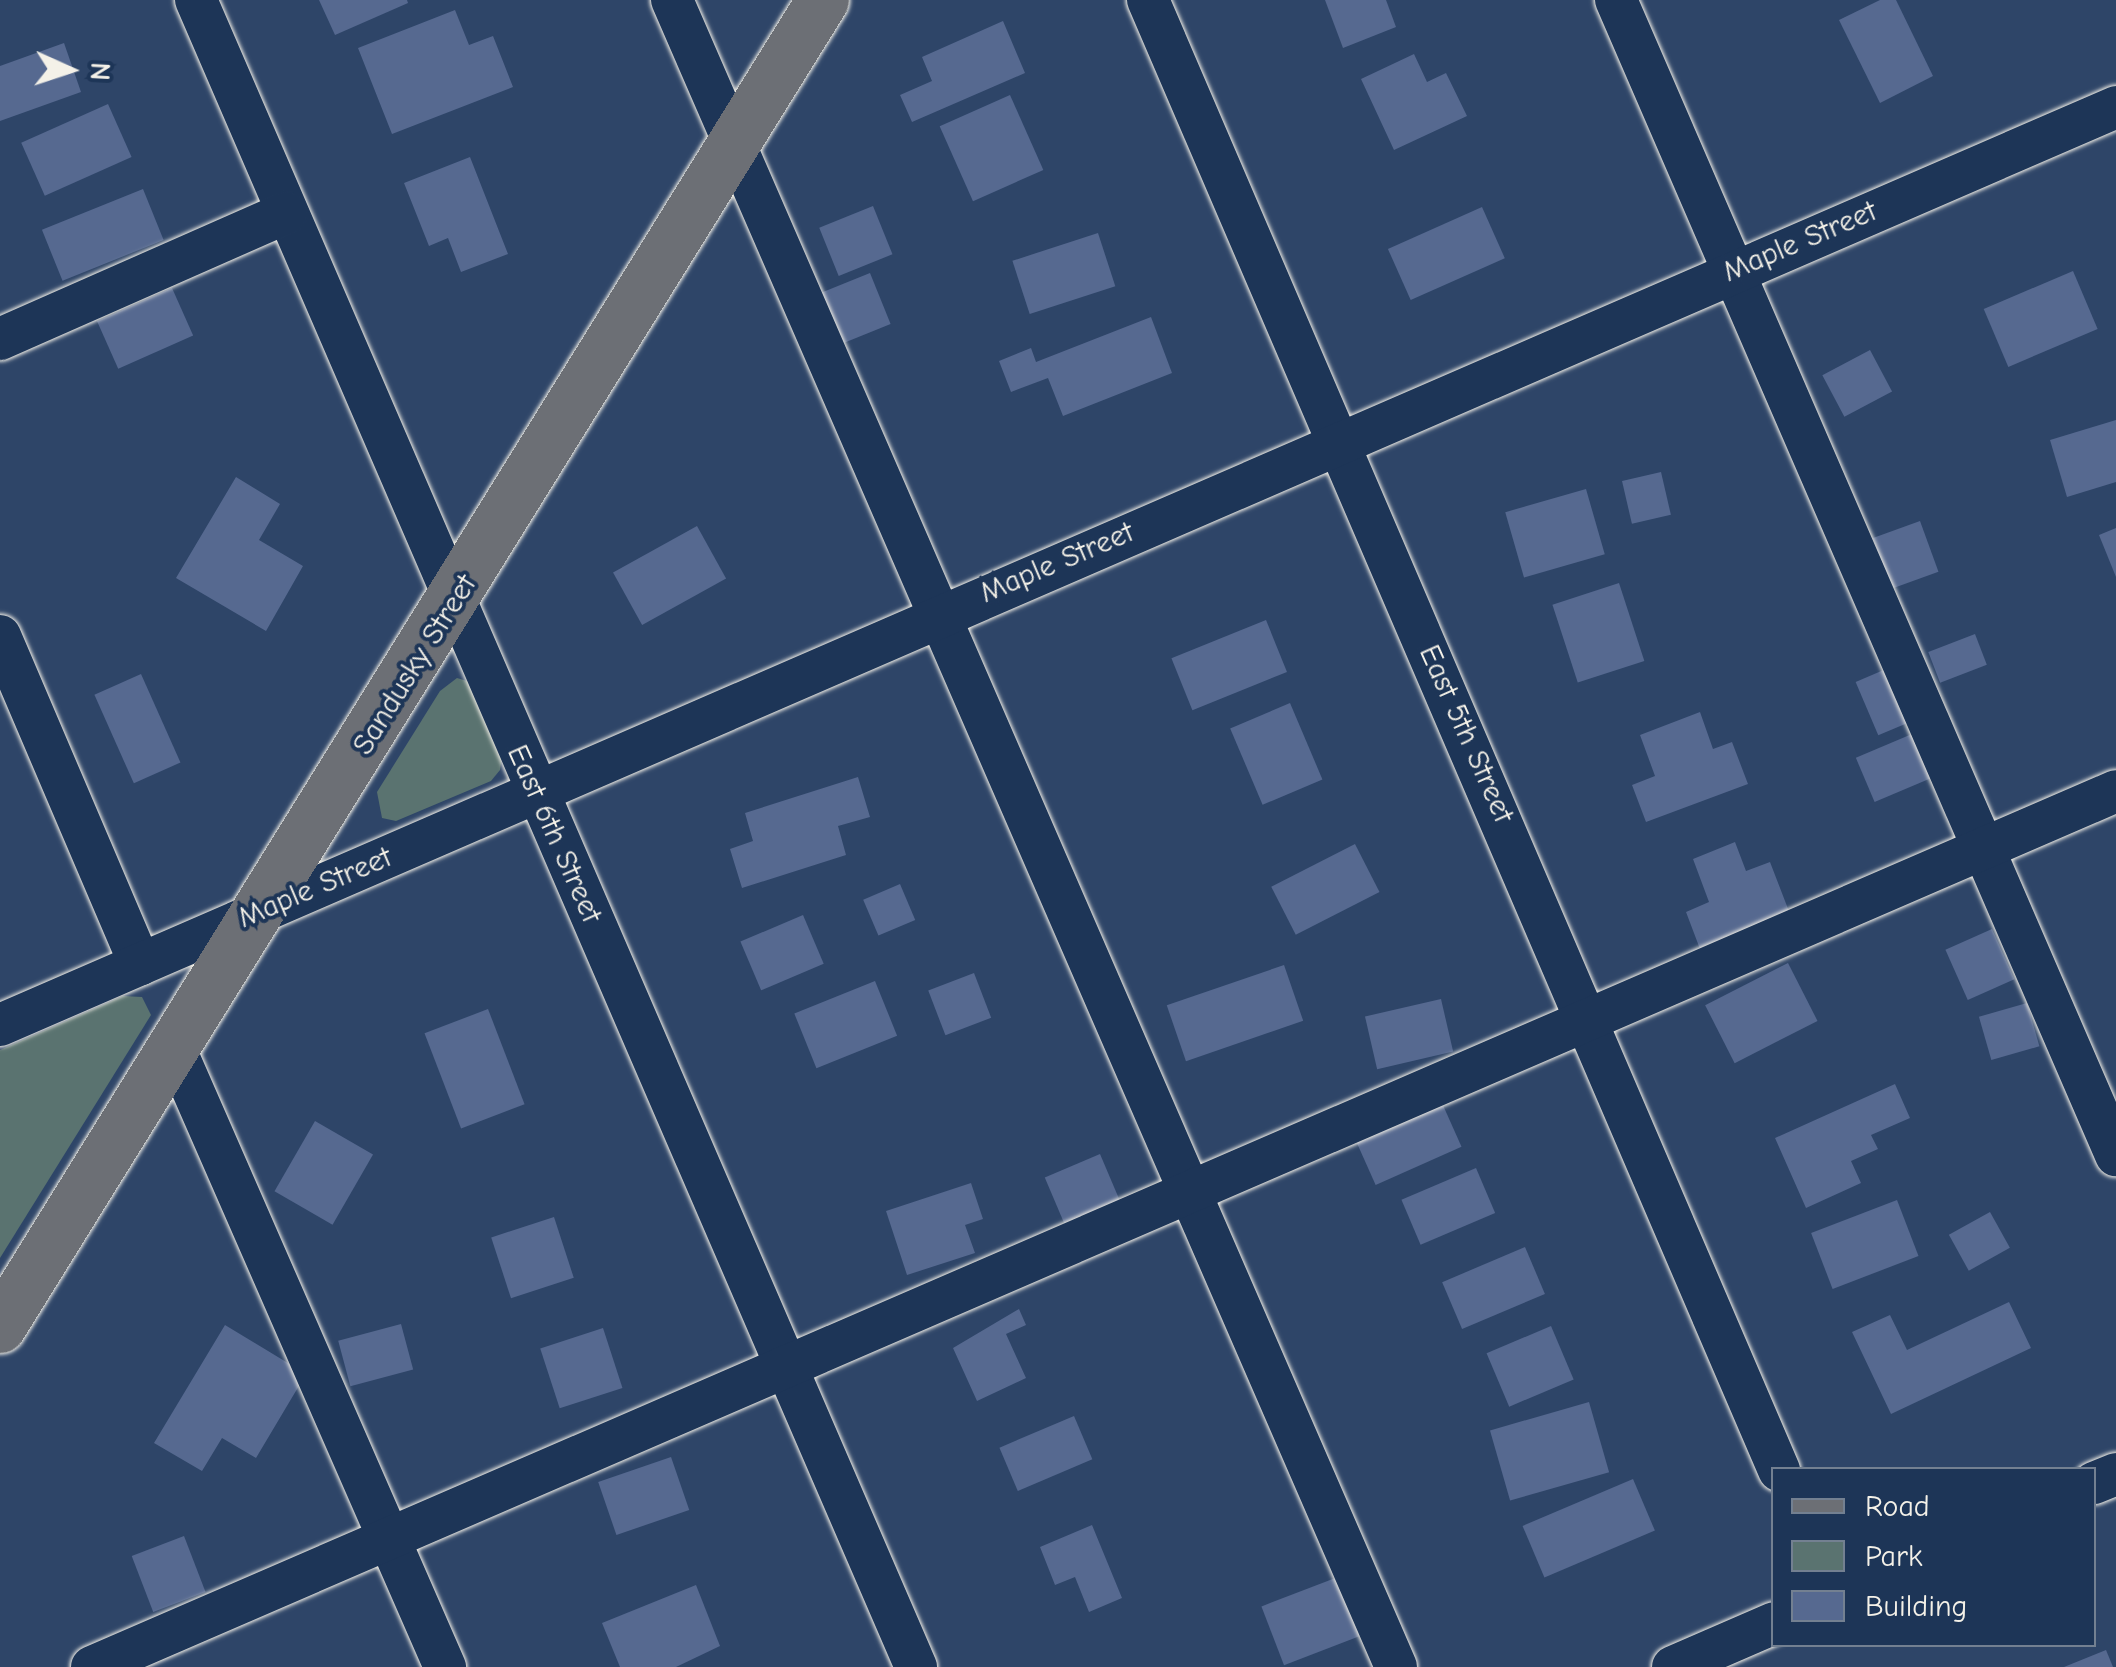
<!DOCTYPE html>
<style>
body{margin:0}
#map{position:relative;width:2116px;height:1667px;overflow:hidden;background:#2e4568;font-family:"Comic Neue",sans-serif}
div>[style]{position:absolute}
.green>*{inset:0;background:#5a7370}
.building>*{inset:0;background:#566990;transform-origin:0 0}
.roads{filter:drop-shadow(0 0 2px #f4f1e8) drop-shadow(0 0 2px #f4f1e8)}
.minor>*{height:42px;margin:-21px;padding:0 21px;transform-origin:21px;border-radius:21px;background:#1d3557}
.major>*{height:52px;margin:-26px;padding:0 26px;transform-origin:26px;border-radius:26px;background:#6c6f75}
span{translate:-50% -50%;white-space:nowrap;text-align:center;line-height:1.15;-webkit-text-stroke:8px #1d3557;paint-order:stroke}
.street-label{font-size:30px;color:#f4f1e8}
.legend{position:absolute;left:1771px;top:1467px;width:325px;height:180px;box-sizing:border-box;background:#1d3557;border:2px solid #738091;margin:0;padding:12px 18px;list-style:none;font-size:30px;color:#f4f1e8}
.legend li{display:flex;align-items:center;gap:20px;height:50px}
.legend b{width:50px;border:2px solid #738091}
.north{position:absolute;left:20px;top:20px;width:100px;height:100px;-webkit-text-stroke:8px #1d3557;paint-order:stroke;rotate:93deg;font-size:28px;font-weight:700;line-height:40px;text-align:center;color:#f4f1e8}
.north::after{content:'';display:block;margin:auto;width:35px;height:45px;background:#f4f1e8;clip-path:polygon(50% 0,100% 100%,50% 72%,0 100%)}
</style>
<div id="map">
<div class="green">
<div style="clip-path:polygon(457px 678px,470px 682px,502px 756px,500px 770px,491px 781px,396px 821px,382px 818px,377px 792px,440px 691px)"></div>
<div style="clip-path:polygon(123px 996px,142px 997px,151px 1015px,0 1258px,0 1050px)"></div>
</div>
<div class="building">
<div style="clip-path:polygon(319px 0,407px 0,408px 3px,335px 35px)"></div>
<div style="clip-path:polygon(1325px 0,1386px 0,1396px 27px,1343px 48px)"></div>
<div style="clip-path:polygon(1880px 0,1896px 0,1933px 76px,1880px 103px,1839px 20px)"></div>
<div style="clip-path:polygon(455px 10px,469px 45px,493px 36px,513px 87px,392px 134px,358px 48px)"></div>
<div style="clip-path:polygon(1003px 21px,1025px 73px,912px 122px,900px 95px,932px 81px,922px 57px)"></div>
<div style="clip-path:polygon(64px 43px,81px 92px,0 121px,0 66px)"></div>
<div style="clip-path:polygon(1414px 54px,1427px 82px,1446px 73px,1467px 116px,1394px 150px,1361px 79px)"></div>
<div style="left:1010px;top:95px;width:82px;height:77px;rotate:66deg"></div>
<div style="left:108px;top:104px;width:58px;height:95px;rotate:66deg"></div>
<div style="clip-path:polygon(470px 157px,508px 254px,461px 272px,448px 238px,429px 246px,404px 183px)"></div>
<div style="left:143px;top:189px;width:55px;height:109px;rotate:68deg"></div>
<div style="left:873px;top:206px;width:52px;height:58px;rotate:68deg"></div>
<div style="left:1482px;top:207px;width:56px;height:103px;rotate:66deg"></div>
<div style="left:1098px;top:233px;width:56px;height:90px;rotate:72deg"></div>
<div style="left:2073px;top:271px;width:63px;height:97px;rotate:67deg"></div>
<div style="left:870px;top:273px;width:55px;height:52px;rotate:68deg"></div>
<div style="left:172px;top:288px;width:52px;height:82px;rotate:66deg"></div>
<div style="clip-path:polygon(1151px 317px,1172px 373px,1063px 416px,1048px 378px,1011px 392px,999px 361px,1031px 348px,1036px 362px)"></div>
<div style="left:1870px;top:350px;width:47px;height:54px;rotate:62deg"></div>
<div style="clip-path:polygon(2116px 420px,2116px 482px,2067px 497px,2050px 440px)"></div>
<div style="left:1661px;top:472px;width:44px;height:40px;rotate:77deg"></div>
<div style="clip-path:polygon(236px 477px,280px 504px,259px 540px,303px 566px,266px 631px,176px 578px)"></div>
<div style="left:1586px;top:489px;width:68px;height:84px;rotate:74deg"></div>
<div style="left:1920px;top:521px;width:54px;height:50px;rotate:70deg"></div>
<div style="left:697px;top:526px;width:60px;height:96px;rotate:61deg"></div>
<div style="clip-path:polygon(2116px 528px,2116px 577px,2099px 535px)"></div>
<div style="left:1619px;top:583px;width:82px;height:70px;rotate:72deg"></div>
<div style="left:1266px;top:620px;width:56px;height:102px;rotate:68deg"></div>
<div style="left:1975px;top:634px;width:33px;height:50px;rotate:69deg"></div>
<div style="left:1886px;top:669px;width:58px;height:33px;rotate:67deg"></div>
<div style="left:141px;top:674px;width:97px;height:51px;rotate:66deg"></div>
<div style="left:1290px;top:703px;width:83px;height:65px;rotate:67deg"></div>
<div style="clip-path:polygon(1700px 712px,1713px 749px,1732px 742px,1748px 784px,1646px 822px,1632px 785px,1655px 776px,1640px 735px)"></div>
<div style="left:1912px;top:734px;width:48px;height:61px;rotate:67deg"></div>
<div style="clip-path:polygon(858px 777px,870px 817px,838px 826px,846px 855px,742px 888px,730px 849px,753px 841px,745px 813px)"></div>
<div style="clip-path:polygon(1735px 842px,1746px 871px,1770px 862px,1790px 914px,1700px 949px,1686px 912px,1709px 902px,1693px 859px)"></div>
<div style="left:1355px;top:844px;width:54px;height:94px;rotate:63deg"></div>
<div style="left:900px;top:884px;width:39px;height:40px;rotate:67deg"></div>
<div style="left:803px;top:915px;width:53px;height:68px;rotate:67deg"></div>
<div style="left:1992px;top:929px;width:55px;height:51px;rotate:66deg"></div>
<div style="left:1788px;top:963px;width:65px;height:93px;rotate:63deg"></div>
<div style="left:1284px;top:965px;width:59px;height:124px;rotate:71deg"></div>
<div style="left:974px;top:973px;width:48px;height:49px;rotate:69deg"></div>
<div style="left:875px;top:981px;width:59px;height:87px;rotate:68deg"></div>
<div style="left:1441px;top:999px;width:54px;height:78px;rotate:77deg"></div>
<div style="left:2027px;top:1003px;width:45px;height:50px;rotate:74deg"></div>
<div style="left:488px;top:1009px;width:102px;height:68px;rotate:69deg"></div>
<div style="clip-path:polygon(1895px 1084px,1910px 1118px,1871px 1135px,1878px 1149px,1851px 1161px,1861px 1183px,1806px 1208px,1775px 1138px)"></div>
<div style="left:1442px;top:1103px;width:48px;height:94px;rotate:66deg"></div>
<div style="left:315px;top:1121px;width:67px;height:81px;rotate:30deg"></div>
<div style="left:1100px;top:1154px;width:50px;height:60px;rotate:67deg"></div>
<div style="left:1476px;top:1168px;width:49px;height:81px;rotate:67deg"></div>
<div style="clip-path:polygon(971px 1183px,983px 1219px,965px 1225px,975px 1253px,907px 1275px,886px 1211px)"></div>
<div style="left:1897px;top:1200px;width:60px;height:92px;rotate:69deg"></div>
<div style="left:1990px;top:1212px;width:41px;height:47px;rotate:61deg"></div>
<div style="left:554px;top:1217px;width:64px;height:66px;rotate:72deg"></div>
<div style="left:1525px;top:1247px;width:51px;height:90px;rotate:67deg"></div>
<div style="clip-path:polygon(2009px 1302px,2031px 1348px,1891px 1414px,1852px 1332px,1890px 1315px,1907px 1350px)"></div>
<div style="clip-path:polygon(1019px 1309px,1026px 1325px,1006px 1334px,1026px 1378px,977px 1401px,953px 1348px)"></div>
<div style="left:401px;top:1324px;width:47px;height:65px;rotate:75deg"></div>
<div style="clip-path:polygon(225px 1325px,306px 1374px,256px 1458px,222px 1438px,202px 1471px,154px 1443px)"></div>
<div style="left:1551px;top:1326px;width:58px;height:70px;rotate:67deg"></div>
<div style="left:603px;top:1328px;width:63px;height:66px;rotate:72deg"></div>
<div style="left:1589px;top:1402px;width:73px;height:103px;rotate:74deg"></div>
<div style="left:1074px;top:1416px;width:47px;height:81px;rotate:67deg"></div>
<div style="left:671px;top:1457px;width:56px;height:77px;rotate:71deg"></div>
<div style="left:1633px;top:1479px;width:56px;height:120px;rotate:67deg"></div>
<div style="clip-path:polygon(1092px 1525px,1122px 1598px,1089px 1612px,1075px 1577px,1055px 1585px,1040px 1547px)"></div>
<div style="left:184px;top:1536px;width:60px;height:56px;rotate:69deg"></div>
<div style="left:1338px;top:1577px;width:63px;height:82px;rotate:69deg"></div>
<div style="clip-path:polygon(696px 1585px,720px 1646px,676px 1667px,620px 1667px,602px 1623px)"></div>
<div style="clip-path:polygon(2106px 1650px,2113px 1667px,2064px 1667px)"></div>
</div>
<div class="roads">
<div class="minor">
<div style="left:196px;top:0;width:1816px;rotate:66.64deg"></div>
<div style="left:672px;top:0;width:1817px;rotate:66.52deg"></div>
<div style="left:1148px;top:0;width:1600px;rotate:66.77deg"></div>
<div style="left:1616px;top:0;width:1259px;rotate:66.59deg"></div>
<div style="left:0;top:339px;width:313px;rotate:-23.8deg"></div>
<div style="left:0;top:636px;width:357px;rotate:66.9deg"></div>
<div style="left:0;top:1025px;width:2307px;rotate:-23.45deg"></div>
<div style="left:174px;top:1047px;width:677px;rotate:66.39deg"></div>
<div style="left:2094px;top:1483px;width:24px;rotate:-22deg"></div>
<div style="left:92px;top:1667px;width:2205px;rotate:-23.4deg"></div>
<div style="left:1673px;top:1667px;width:110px;rotate:-23.5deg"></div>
</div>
<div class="major">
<div style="left:0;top:1327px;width:1561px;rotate:-58.19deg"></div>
</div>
</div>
<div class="street-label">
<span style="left:1800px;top:242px;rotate:-23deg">Maple Street</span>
<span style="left:1057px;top:563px;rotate:-23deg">Maple Street</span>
<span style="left:415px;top:665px;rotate:-58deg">Sandusky Street</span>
<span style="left:1466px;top:734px;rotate:66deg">East 5th Street</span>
<span style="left:554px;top:834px;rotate:66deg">East 6th Street</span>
<span style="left:315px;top:888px;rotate:-23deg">Maple Street</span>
</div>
<ul class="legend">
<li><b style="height:12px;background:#6c6f75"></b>Road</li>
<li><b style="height:28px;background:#5a7370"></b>Park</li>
<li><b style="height:28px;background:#566990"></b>Building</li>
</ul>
<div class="north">N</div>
</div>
